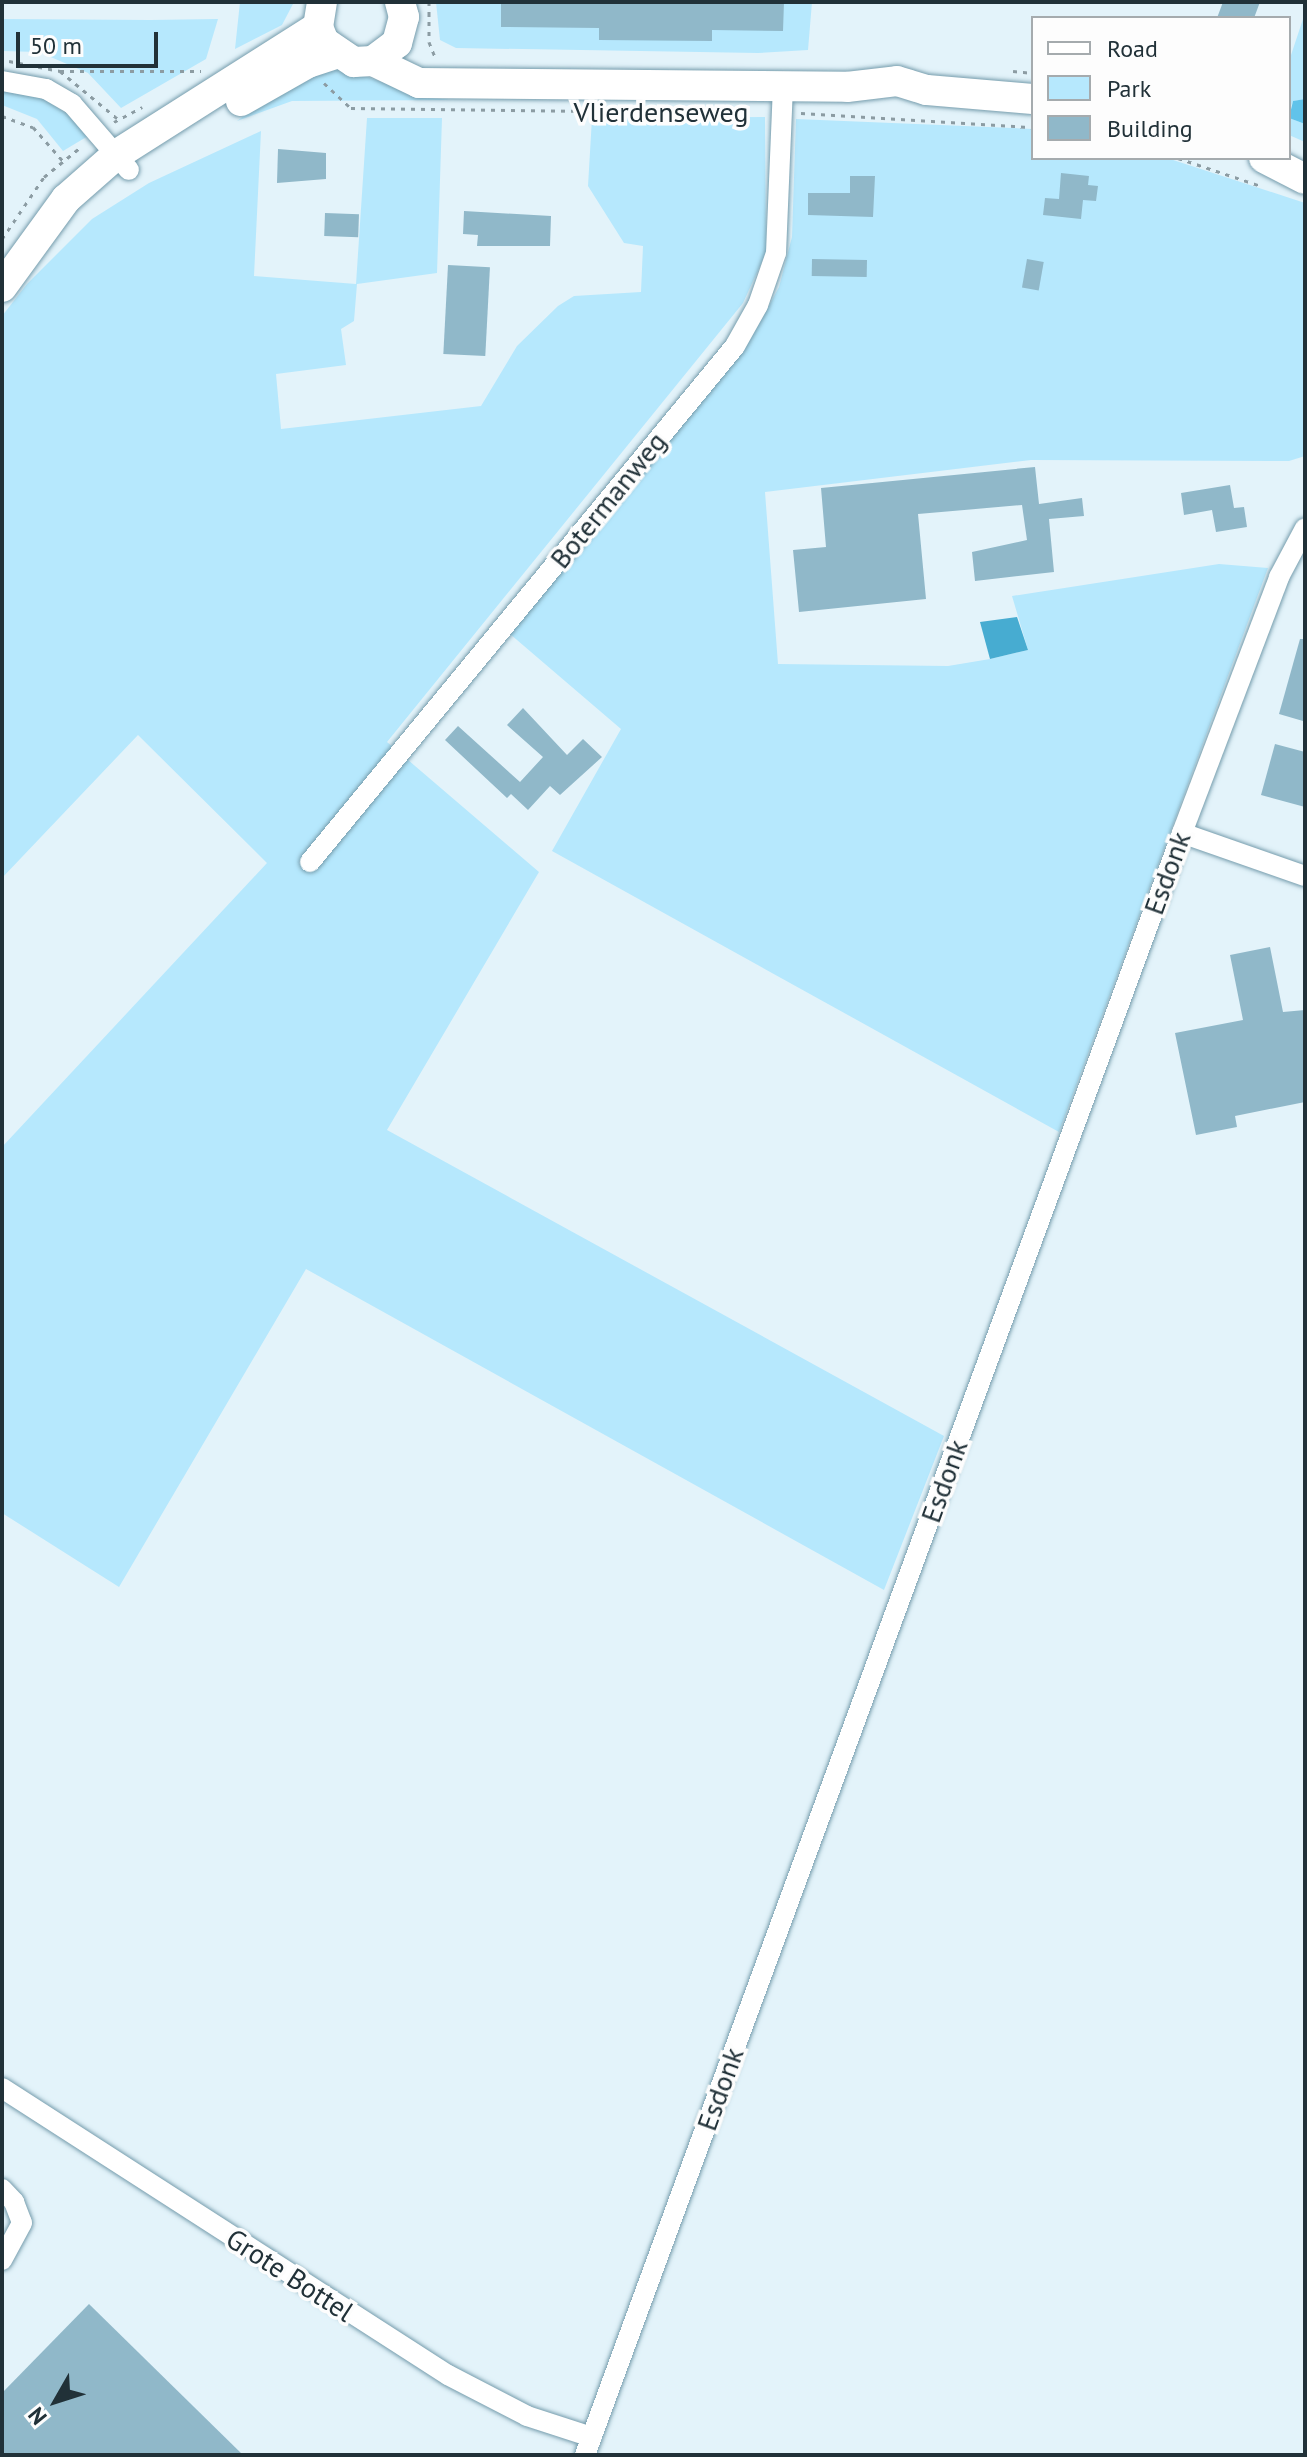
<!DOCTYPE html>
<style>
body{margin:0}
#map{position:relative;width:1307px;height:2457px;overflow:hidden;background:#e3f3fa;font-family:"PT Sans",sans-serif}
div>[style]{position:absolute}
.green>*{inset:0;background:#b6e8fd}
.forest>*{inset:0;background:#61c3ea}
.water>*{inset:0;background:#47acd1}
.building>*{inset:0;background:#90b8c9;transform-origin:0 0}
.path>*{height:3px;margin-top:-1.5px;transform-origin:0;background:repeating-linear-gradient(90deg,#8c9ca3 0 4px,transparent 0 10px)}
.roads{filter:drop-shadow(0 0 2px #759cac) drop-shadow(0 0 2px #759cac)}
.street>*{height:20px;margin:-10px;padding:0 10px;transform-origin:10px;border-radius:10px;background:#fff}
.secondary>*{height:30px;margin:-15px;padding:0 15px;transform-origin:15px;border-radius:15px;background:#fff}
span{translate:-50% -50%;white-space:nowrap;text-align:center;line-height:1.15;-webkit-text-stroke:7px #fdfdfd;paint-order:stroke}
.street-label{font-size:28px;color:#213138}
.frame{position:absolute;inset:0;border:4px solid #213138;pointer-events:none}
.legend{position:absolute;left:1031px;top:16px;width:260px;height:144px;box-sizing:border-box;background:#fdfdfd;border:2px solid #a5abae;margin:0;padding:10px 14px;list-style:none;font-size:24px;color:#213138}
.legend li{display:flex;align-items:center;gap:16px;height:40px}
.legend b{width:40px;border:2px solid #a5abae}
.north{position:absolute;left:16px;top:2361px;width:80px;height:80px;-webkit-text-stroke:6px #fdfdfd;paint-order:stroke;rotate:231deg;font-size:22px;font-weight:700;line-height:32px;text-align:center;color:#213138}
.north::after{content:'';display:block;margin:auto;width:28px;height:36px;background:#213138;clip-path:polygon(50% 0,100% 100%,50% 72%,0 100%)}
.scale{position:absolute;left:16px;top:32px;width:142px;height:36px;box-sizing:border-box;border:4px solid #213138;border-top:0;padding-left:10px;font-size:24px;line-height:28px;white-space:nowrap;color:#213138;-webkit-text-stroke:6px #fdfdfd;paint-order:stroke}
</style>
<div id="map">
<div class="green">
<div style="clip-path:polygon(240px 2px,294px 2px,282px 25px,235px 49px)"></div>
<div style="clip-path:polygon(436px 2px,812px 2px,808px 50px,758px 53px,456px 48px,440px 40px)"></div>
<div style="clip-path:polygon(1305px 13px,1305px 99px,1293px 101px,1289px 112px,1289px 61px)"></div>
<div style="clip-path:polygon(2px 19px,150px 20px,218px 19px,206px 59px,121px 108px,88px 73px,39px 52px,2px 51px)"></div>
<div style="clip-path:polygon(339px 67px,424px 97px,451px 100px,292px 101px,237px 121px,291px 82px)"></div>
<div style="clip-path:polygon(2px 91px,42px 98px,72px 117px,88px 136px,63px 151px,37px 119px,2px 105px)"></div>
<div style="clip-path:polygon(765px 117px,766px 253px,743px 303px,387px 742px,539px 872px,387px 1130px,944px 1436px,884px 1590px,306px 1269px,119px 1587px,2px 1513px,2px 1147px,267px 863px,138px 735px,2px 878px,2px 316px,27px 284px,92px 219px,149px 183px,261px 131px,254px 276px,356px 284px,367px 118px,442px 118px,437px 273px,357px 284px,354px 321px,341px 329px,346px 365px,276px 374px,281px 429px,481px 406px,517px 346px,558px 306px,574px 296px,641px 292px,643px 246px,624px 243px,588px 186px,592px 118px)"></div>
<div style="clip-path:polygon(1289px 118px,1305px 124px,1305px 142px,1289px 135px)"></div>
<div style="clip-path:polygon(796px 119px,1033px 129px,1033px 158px,1167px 158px,1305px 203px,1305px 456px,1289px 461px,1031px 460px,765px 492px,778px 664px,948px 666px,990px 659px,1028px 650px,1012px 596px,1219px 564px,1268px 568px,1059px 1132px,552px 851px,621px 729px,510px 634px,762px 319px,779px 287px,792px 237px)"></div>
</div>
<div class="forest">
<div style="clip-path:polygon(1305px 99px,1305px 124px,1289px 118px,1293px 101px)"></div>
</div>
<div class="water">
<div style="clip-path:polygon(1017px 617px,1028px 650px,990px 659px,980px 622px)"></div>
</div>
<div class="building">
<div style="clip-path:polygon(501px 2px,784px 2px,783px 31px,712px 30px,712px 41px,599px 40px,599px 28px,501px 27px)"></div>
<div style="clip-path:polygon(1223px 2px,1260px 2px,1254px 18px,1217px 18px)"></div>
<div style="clip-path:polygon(278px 149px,326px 153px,326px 179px,277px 183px)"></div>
<div style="clip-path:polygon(1061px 173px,1089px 176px,1088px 185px,1098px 186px,1096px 201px,1083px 200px,1081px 219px,1043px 215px,1045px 198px,1059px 199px)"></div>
<div style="clip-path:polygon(850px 176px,875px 176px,873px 217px,808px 215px,808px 193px,850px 193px)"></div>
<div style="clip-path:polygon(464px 211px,551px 216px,550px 246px,477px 246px,478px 235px,463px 234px)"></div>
<div style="left:325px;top:213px;width:34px;height:23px;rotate:2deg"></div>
<div style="left:812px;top:259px;width:55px;height:17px;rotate:1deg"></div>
<div style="left:1027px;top:259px;width:17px;height:29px;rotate:10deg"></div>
<div style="left:448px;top:265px;width:42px;height:89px;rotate:3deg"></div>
<div style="clip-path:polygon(1035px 467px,1039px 504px,1082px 498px,1084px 516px,1049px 519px,1054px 572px,975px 581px,972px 552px,1027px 540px,1022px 505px,918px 514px,926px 599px,799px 612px,793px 550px,826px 547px,821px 488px)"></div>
<div style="clip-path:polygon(1230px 485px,1234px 508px,1244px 507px,1247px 527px,1216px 532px,1212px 510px,1184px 515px,1181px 493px)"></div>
<div style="clip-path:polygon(1300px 639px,1305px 639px,1303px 721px,1279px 714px)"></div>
<div style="clip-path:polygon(523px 708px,567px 755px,583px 739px,602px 757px,560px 795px,550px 786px,528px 810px,511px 794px,507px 798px,445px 740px,458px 726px,520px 782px,543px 757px,507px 725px)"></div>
<div style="clip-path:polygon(1275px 744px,1305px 752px,1305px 807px,1261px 795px)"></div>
<div style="clip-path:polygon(1270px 947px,1283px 1012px,1305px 1010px,1305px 1102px,1235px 1116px,1237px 1127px,1196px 1135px,1175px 1033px,1243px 1020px,1230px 955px)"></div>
<div style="clip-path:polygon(89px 2304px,243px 2455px,2px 2455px,2px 2393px)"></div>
</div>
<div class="path">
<div style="left:429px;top:2px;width:40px;rotate:90deg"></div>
<div style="left:429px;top:42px;width:18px;rotate:68deg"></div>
<div style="left:9px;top:61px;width:52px;rotate:11.1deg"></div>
<div style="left:60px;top:71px;width:75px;rotate:39.6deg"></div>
<div style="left:60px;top:71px;width:141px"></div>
<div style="left:1013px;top:71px;width:20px;rotate:6deg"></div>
<div style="left:324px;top:83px;width:37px;rotate:43deg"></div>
<div style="left:351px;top:108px;width:327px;rotate:0.7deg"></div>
<div style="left:801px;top:113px;width:232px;rotate:3.5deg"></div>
<div style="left:2px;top:116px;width:33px;rotate:20deg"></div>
<div style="left:33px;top:127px;width:45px;rotate:48.6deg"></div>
<div style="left:114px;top:122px;width:32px;rotate:-28deg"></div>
<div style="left:1178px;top:158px;width:88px;rotate:18.6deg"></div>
<div style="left:2px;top:239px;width:75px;rotate:-55.9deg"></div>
<div style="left:44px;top:177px;width:49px;rotate:-39.2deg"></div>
</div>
<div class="roads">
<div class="street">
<div style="left:2px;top:81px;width:45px;rotate:10.3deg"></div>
<div style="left:46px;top:89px;width:30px;rotate:30deg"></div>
<div style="left:72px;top:104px;width:87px;rotate:49.2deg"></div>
<div style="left:1182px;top:833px;width:130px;rotate:19.3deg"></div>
<div style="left:310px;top:862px;width:668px;rotate:-50.52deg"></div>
<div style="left:735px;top:346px;width:47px;rotate:-60.7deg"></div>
<div style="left:758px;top:305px;width:55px;rotate:-70.9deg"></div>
<div style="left:776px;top:253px;width:166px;rotate:-87.6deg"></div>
<div style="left:2px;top:2088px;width:530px;rotate:32.76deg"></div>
<div style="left:448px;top:2375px;width:89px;rotate:27.4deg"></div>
<div style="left:527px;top:2416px;width:68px;rotate:17.9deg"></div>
<div style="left:2px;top:2189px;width:18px;rotate:47deg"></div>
<div style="left:14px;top:2202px;width:22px;rotate:69deg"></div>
<div style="left:22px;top:2223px;width:42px;rotate:118.4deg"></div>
<div style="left:585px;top:2455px;width:1728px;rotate:-69.79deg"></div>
<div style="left:1182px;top:833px;width:274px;rotate:-69.2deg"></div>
<div style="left:1279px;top:577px;width:55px;rotate:-62deg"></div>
</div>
<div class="secondary">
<div style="left:322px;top:2px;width:25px;rotate:99deg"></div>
<div style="left:318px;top:27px;width:16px;rotate:68deg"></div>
<div style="left:324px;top:42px;width:36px;rotate:34deg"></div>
<div style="left:354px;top:62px;width:19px;rotate:-3deg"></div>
<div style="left:373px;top:61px;width:30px;rotate:-37deg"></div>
<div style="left:397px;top:43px;width:27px;rotate:-75deg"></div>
<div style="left:404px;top:17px;width:16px;rotate:-105deg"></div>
<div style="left:373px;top:61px;width:51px;rotate:25.6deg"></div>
<div style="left:419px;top:83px;width:428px;rotate:0.5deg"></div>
<div style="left:847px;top:87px;width:50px;rotate:-6.8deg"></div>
<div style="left:897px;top:81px;width:31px;rotate:17deg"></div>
<div style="left:927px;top:90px;width:106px;rotate:4.9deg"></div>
<div style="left:241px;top:101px;width:77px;rotate:-29.6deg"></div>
<div style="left:308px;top:63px;width:28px;rotate:-18deg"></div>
<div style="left:1264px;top:158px;width:46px;rotate:27.1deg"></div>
<div style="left:2px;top:287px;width:109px;rotate:-54deg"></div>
<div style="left:66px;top:199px;width:67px;rotate:-41.3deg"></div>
<div style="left:116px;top:155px;width:239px;rotate:-32.4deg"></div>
</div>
</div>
<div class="street-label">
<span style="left:661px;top:112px">Vlierdenseweg</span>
<span style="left:608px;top:500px;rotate:-51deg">Botermanweg</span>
<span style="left:1167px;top:873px;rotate:-70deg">Esdonk</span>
<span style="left:944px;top:1481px;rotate:-70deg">Esdonk</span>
<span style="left:720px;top:2089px;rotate:-70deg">Esdonk</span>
<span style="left:290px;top:2275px;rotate:33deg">Grote Bottel</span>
</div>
<div class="frame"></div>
<ul class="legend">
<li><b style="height:10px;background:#fff"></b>Road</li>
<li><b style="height:22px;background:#b6e8fd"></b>Park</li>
<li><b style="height:22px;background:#90b8c9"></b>Building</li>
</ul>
<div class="north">N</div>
<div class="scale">50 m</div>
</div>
